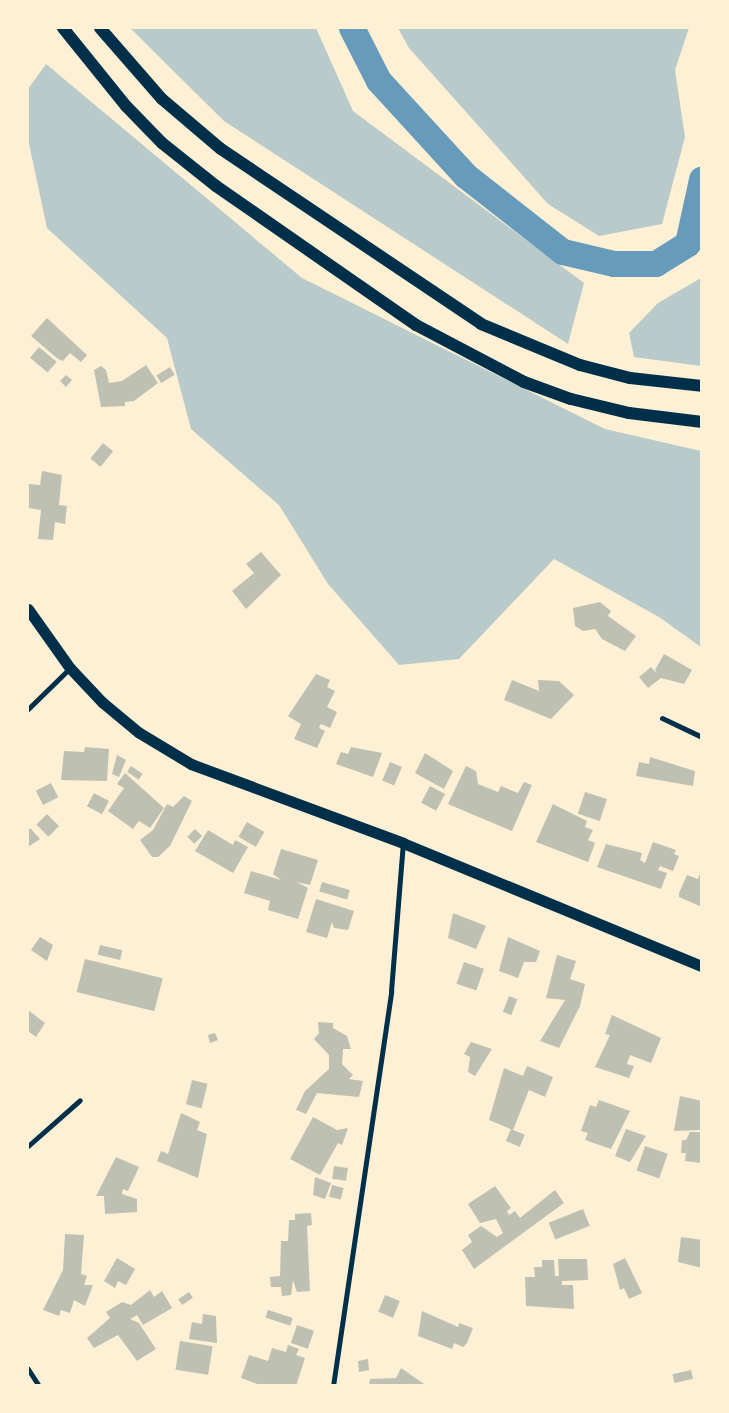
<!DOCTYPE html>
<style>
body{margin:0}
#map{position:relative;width:729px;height:1413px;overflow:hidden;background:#fdf0d5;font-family:Quicksand,sans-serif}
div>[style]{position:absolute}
.green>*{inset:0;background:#b9caca}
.river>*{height:26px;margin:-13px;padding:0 13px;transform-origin:13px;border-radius:13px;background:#669bbc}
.building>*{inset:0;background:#bec0b2;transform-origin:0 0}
.minor>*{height:5px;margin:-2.5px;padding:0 2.5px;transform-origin:2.5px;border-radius:2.5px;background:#003049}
.primary>*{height:11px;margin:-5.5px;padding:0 5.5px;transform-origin:5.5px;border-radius:5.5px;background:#003049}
.motorway>*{height:12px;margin:-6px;padding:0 6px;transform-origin:6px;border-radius:6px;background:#003049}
span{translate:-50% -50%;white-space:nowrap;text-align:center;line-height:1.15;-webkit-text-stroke:5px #fdf0d5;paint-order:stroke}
.frame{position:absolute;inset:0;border:29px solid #fdf0d5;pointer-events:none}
</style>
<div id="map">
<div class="green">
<div style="clip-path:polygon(130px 28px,316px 28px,353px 111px,584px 283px,568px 344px,224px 121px)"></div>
<div style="clip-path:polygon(398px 28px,689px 28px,675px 70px,685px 137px,662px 224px,599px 236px,548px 204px,409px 48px)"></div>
<div style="clip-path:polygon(46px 64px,302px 278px,605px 429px,701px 451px,701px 647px,659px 617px,554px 559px,459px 659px,399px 665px,328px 584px,279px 505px,191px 429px,167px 338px,47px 228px,28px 139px,28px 89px)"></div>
<div style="clip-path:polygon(701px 278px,701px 366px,634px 357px,629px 333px,658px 303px)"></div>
</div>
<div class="river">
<div style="left:352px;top:28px;width:59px;rotate:63deg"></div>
<div style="left:379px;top:81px;width:129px;rotate:47.5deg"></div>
<div style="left:466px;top:176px;width:123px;rotate:38.1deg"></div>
<div style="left:563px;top:252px;width:52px;rotate:13.2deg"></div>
<div style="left:614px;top:264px;width:42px"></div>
<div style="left:656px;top:264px;width:38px;rotate:-32deg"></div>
<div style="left:688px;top:244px;width:66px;rotate:-77.7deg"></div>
</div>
<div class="building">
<div style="clip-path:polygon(47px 318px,87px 355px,81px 362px,70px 353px,63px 361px,58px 359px,31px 336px)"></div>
<div style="left:39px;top:347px;width:23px;height:14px;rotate:40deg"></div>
<div style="clip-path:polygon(146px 365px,158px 383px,134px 401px,125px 402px,125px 406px,101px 407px,94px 370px,101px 366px,106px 370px,109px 383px,122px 381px)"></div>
<div style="left:170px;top:367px;width:9px;height:16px;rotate:58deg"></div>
<div style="clip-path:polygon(66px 375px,72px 380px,66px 387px,60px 381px)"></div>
<div style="left:103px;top:443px;width:13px;height:20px;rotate:39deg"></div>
<div style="clip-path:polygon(42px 471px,62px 475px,59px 505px,67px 506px,65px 524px,55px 522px,53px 540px,38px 539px,41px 510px,28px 508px,28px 484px,40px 485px)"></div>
<div style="clip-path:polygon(261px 552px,281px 575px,246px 609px,232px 591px,254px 573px,246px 564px)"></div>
<div style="clip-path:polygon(600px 602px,611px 611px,608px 616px,636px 636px,625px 651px,602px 639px,595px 629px,583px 631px,575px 626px,573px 608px)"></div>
<div style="clip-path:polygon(664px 654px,692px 670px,684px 684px,661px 678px,648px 688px,639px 677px,651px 667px,657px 674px,655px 670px)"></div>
<div style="clip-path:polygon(316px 674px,330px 680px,327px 687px,335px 691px,327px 707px,337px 712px,330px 728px,321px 724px,319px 728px,325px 731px,317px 748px,294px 739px,301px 724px,288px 716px)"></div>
<div style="clip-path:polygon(512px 680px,539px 691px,538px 680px,559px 681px,574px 695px,551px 719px,504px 700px)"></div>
<div style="clip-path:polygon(85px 747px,109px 749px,107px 781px,61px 780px,64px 751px,84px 752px)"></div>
<div style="clip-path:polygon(351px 747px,382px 753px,373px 777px,336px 764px,341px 752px,348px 754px)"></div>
<div style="clip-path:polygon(425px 753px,453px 771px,444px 789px,415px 773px)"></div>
<div style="clip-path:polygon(117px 755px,126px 760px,119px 777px,112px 774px)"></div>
<div style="clip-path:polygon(650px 757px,695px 771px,693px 786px,636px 776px,639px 762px,649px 764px)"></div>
<div style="left:390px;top:762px;width:13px;height:20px;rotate:23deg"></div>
<div style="left:131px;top:766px;width:14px;height:7px;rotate:34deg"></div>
<div style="clip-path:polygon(466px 766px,476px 771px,478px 784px,498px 792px,501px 786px,518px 793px,524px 782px,532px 785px,512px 831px,448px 804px)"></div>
<div style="clip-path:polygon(125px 773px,164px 808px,150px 828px,139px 821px,133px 829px,108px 811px,124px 788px,117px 784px)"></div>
<div style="left:51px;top:783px;width:16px;height:17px;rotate:63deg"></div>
<div style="left:430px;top:786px;width:17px;height:19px;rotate:28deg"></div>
<div style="left:585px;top:792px;width:23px;height:23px;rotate:18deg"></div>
<div style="left:94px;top:793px;width:17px;height:15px;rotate:28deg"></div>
<div style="clip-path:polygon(184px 796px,192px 801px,170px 846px,158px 857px,152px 857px,140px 840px,153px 830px,167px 804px,173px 807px)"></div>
<div style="clip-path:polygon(553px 804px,587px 821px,585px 827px,593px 830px,588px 840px,595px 843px,588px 862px,536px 842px)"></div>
<div style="left:47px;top:814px;width:17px;height:15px;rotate:45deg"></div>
<div style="left:247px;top:822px;width:20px;height:17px;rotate:30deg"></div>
<div style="clip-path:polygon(30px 828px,40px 839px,28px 847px,28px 830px)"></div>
<div style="left:195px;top:829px;width:10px;height:11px;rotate:45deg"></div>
<div style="clip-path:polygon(208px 830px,233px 845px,235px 840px,248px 847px,233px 873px,195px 851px)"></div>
<div style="clip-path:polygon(653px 842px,676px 850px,674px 854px,679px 856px,673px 871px,660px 866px,658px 870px,667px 873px,661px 889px,597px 867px,606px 844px,642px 853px,640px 860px,645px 863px)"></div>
<div style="clip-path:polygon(281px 849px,318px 860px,310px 885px,297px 882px,308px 888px,298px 919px,268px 910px,270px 901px,244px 893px,251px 871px,281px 880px,273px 874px)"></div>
<div style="clip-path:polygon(701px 870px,702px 870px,702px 907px,679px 897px,679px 893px,687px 875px,698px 879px)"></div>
<div style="left:322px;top:882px;width:29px;height:10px;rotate:16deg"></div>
<div style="clip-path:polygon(316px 899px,354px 911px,348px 930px,334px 928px,332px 922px,327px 938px,306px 932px)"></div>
<div style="clip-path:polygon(453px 913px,486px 926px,476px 949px,448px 938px)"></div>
<div style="clip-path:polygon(40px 937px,53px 945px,47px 961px,31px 950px)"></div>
<div style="clip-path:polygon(508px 937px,540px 951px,536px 962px,524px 962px,518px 978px,499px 971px)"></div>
<div style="left:100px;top:945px;width:23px;height:10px;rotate:13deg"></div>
<div style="clip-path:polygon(557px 955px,576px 961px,570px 979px,585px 984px,580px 1006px,559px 1048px,540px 1041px,565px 1000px,546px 998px)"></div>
<div style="left:85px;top:959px;width:80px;height:34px;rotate:14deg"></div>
<div style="left:464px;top:962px;width:21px;height:23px;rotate:19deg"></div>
<div style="left:509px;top:996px;width:9px;height:17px;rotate:21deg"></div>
<div style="clip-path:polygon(28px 1010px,45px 1023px,36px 1037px,28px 1031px)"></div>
<div style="clip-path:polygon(612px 1015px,661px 1038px,651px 1063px,630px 1055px,627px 1064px,634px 1066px,629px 1078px,595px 1067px,610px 1035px,605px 1034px)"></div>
<div style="clip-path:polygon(318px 1022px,333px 1023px,333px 1028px,347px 1036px,351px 1049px,343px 1049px,342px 1064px,353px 1075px,349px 1079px,363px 1081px,359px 1097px,317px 1093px,306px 1114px,296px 1110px,305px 1091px,329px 1069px,329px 1055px,314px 1039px,319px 1033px)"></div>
<div style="clip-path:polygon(215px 1033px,218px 1040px,210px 1043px,208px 1035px)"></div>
<div style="clip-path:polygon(471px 1042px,492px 1049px,475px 1076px,468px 1072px,470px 1057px,464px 1054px)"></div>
<div style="clip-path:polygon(527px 1066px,553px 1077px,545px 1097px,529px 1090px,513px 1130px,489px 1120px,504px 1068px,523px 1076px)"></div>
<div style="left:192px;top:1080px;width:16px;height:25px;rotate:14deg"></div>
<div style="clip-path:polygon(680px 1096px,702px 1101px,700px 1130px,674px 1131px)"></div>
<div style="clip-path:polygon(599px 1100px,630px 1111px,611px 1149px,585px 1140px,588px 1133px,581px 1131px,590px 1105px,596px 1107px)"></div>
<div style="clip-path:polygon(181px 1113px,200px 1122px,197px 1130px,207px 1134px,198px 1178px,157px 1161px,161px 1151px,168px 1154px)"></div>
<div style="clip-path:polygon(313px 1117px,337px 1130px,348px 1128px,342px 1145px,338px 1143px,320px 1175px,290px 1159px)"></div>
<div style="left:511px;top:1129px;width:15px;height:13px;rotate:23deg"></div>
<div style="clip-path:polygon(626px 1129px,646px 1136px,630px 1162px,615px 1156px)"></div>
<div style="clip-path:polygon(690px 1132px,701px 1132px,702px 1163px,685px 1161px,686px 1153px,681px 1153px,682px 1140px,686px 1140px)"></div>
<div style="left:645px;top:1146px;width:24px;height:26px;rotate:19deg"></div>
<div style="clip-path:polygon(116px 1157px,139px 1167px,128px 1191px,123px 1189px,122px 1194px,137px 1199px,137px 1212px,105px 1214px,104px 1196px,96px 1196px)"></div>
<div style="left:334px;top:1166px;width:14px;height:13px;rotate:8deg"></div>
<div style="clip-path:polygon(315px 1177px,331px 1183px,325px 1199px,313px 1195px)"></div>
<div style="left:332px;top:1185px;width:12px;height:12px;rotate:14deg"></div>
<div style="clip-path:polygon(495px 1186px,511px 1208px,507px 1211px,509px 1215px,515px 1211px,520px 1218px,555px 1190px,564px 1203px,474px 1269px,462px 1250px,472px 1242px,468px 1235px,481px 1226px,497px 1237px,503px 1233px,496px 1219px,480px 1223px,468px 1204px)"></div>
<div style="left:583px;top:1209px;width:18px;height:37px;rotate:68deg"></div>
<div style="clip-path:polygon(311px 1213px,312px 1225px,307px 1226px,310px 1291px,297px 1292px,293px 1280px,291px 1295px,282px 1296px,281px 1287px,271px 1287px,270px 1277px,280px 1276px,281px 1241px,288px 1241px,289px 1220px,295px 1220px,295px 1214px)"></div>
<div style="clip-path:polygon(65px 1234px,84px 1235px,81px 1274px,87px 1276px,84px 1285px,93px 1285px,85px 1306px,74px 1300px,70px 1313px,61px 1310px,59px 1316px,43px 1310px,63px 1270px)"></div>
<div style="clip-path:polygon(681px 1237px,702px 1240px,702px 1268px,678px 1262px)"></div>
<div style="clip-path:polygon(117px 1258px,135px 1269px,126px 1285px,118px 1281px,115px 1288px,104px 1281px)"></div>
<div style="clip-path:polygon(625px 1258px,642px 1293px,629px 1299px,624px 1288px,620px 1290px,613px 1264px)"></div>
<div style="clip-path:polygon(558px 1259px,587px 1259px,588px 1280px,562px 1281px,562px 1285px,573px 1285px,574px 1309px,526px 1306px,525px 1277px,535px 1277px,534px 1267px,542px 1267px,542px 1260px,554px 1260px,555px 1276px,559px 1276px)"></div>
<div style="clip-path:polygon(150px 1290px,154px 1297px,162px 1291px,172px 1308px,143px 1325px,137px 1315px,130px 1319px,139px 1323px,156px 1349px,137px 1361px,118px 1335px,94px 1348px,87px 1338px,110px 1318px,106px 1312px,122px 1302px,131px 1305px)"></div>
<div style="left:189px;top:1292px;width:7px;height:13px;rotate:56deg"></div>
<div style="left:385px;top:1295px;width:16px;height:18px;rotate:22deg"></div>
<div style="left:268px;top:1310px;width:26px;height:8px;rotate:18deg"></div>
<div style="clip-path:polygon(422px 1311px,458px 1327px,459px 1323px,473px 1328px,467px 1343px,463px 1347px,454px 1343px,452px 1349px,418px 1336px)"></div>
<div style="clip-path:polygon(203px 1314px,216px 1316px,217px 1343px,189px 1339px,192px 1322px,202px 1324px)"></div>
<div style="left:297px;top:1325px;width:18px;height:19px;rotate:19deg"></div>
<div style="left:180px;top:1341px;width:33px;height:29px;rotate:9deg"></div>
<div style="clip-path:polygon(288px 1345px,299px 1349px,296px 1355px,305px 1358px,296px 1386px,263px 1386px,241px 1378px,249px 1355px,268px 1361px,272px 1348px,286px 1352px)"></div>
<div style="clip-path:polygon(368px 1359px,369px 1370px,359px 1372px,358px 1361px)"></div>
<div style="clip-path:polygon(401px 1368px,427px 1386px,369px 1386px,370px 1379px,396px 1378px)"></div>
<div style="left:691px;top:1370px;width:9px;height:19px;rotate:77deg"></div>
</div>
<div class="minor">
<div style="left:28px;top:709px;width:59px;rotate:-44.3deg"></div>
<div style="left:662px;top:718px;width:44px;rotate:25.4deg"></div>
<div style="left:28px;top:1146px;width:69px;rotate:-41.5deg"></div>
<div style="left:28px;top:1369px;width:20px;rotate:57deg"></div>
<div style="left:333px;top:1386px;width:399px;rotate:-81.6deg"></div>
<div style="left:391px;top:991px;width:148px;rotate:-85.4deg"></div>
</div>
<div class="primary">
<div style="left:28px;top:609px;width:72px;rotate:54.6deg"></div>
<div style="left:70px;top:668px;width:47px;rotate:46.7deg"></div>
<div style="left:102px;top:702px;width:47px;rotate:39.8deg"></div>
<div style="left:138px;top:732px;width:62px;rotate:31.1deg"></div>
<div style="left:191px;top:764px;width:226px;rotate:20.4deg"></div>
<div style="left:403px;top:843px;width:323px;rotate:22.4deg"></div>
</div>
<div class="motorway">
<div style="left:63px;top:28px;width:100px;rotate:51.1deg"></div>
<div style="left:126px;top:106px;width:52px;rotate:45.8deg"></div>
<div style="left:162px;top:143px;width:69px;rotate:38.5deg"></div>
<div style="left:216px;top:186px;width:244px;rotate:34.8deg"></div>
<div style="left:416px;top:325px;width:122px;rotate:27.8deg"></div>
<div style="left:524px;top:382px;width:50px;rotate:19.9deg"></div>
<div style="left:571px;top:399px;width:60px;rotate:13.6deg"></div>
<div style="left:629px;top:413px;width:74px;rotate:7deg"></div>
<div style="left:100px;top:28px;width:94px;rotate:48.9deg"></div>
<div style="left:162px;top:99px;width:77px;rotate:40.3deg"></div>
<div style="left:221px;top:149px;width:313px;rotate:33.9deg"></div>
<div style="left:481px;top:324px;width:107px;rotate:22.5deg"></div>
<div style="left:580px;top:365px;width:52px;rotate:14.6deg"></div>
<div style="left:630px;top:378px;width:72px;rotate:6.3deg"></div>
</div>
<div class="frame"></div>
</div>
